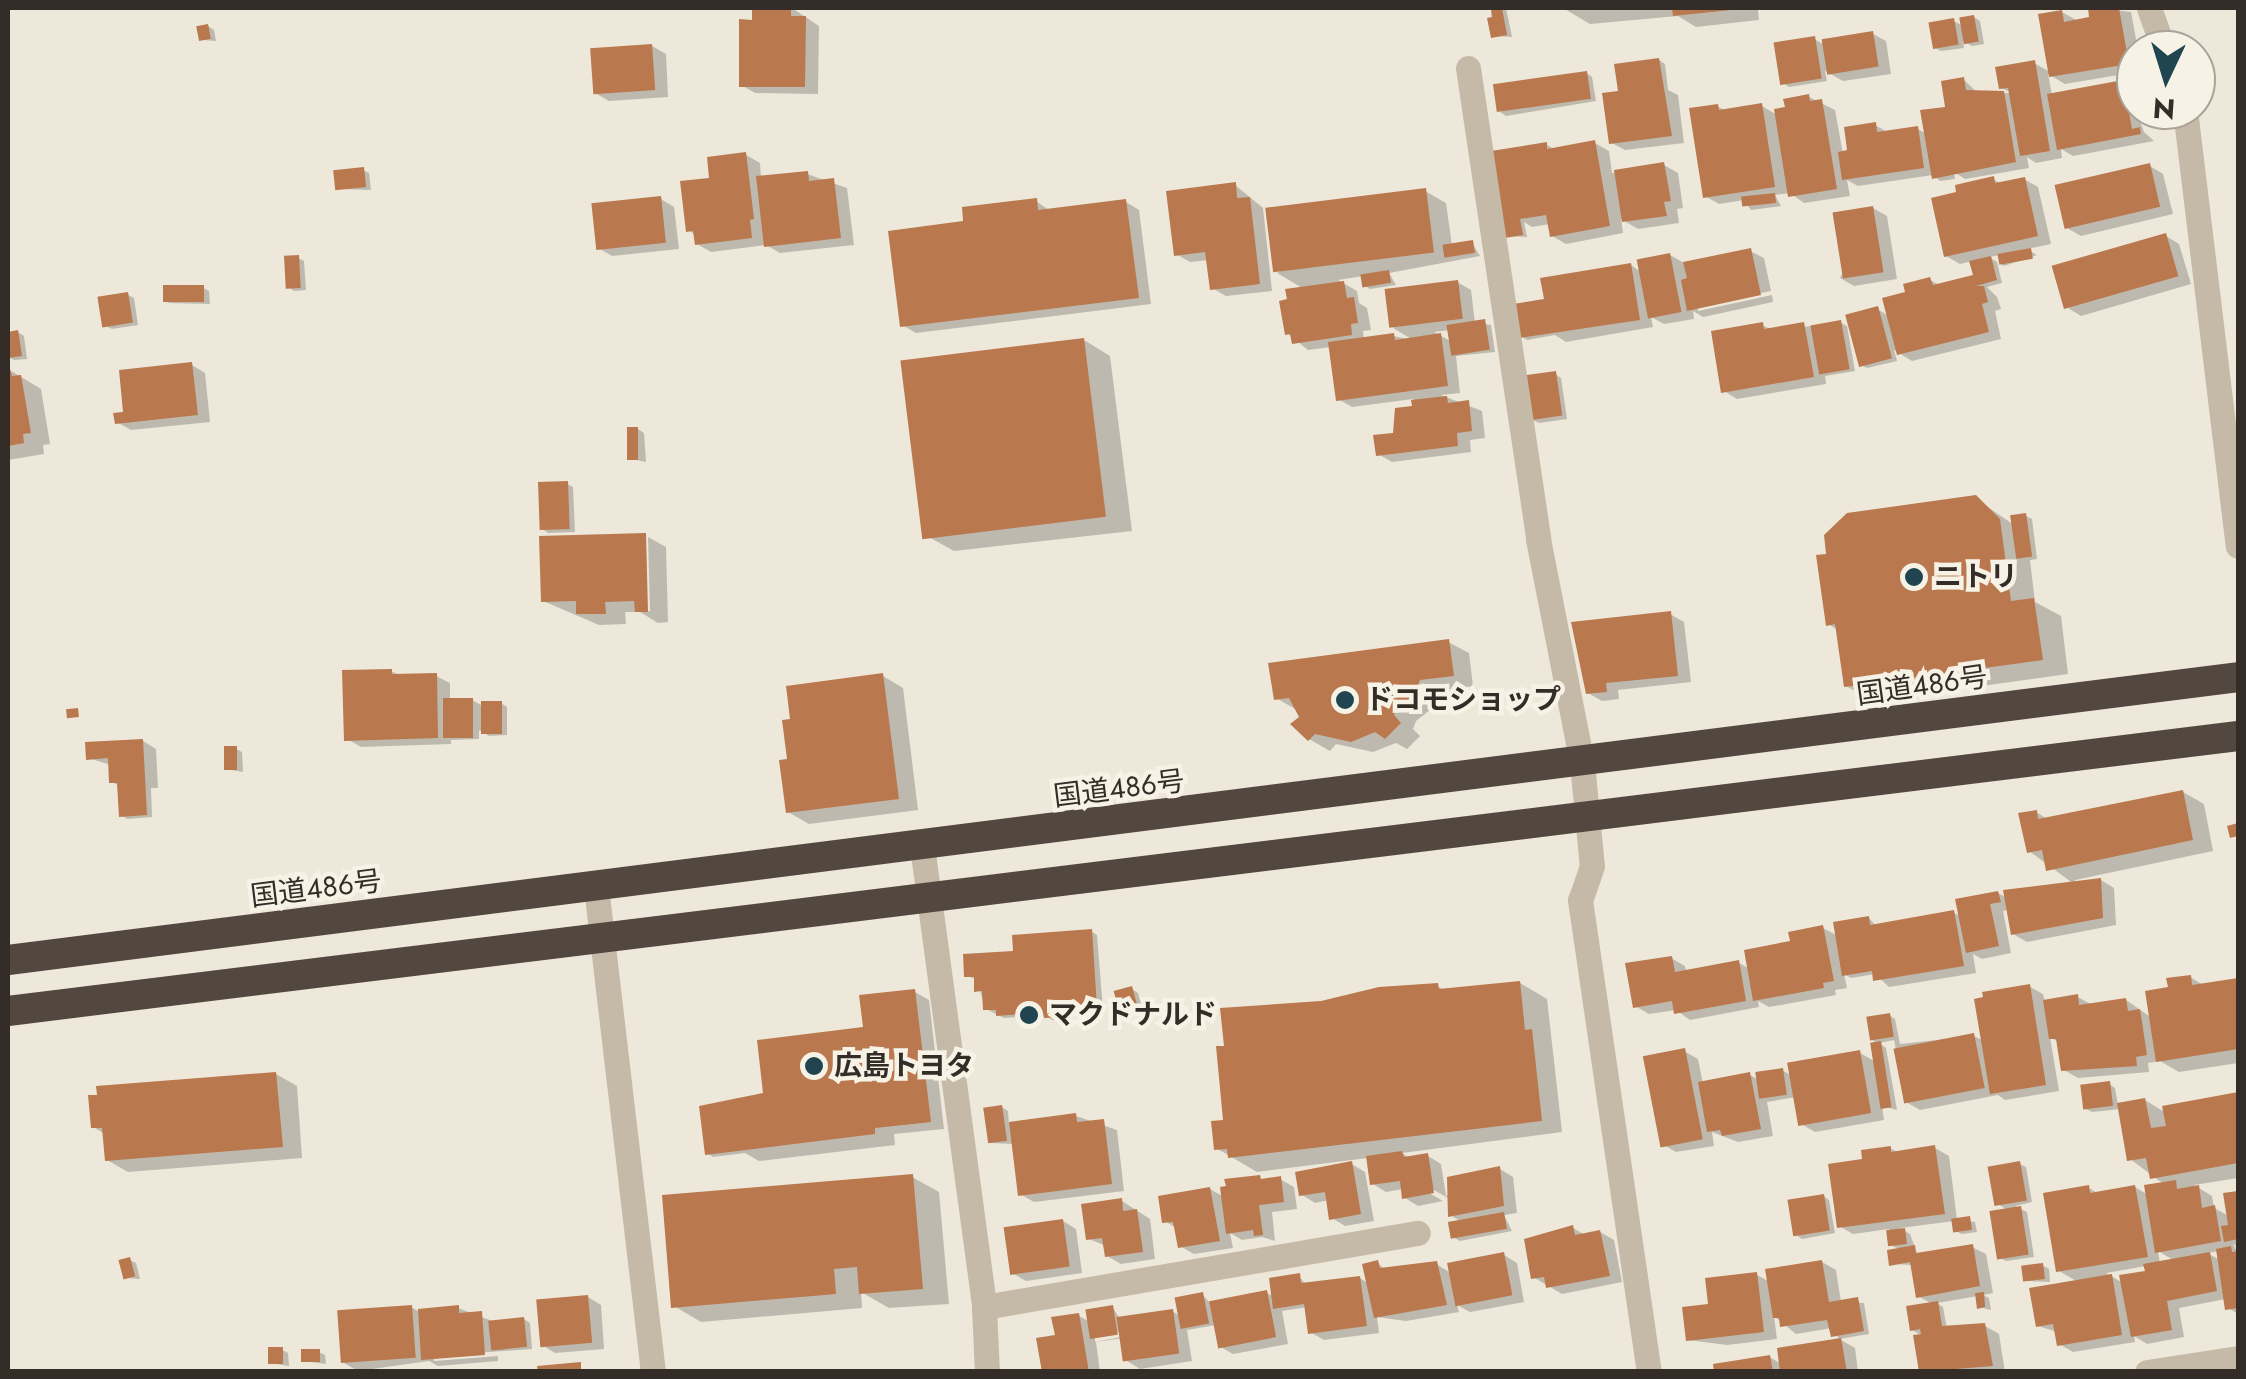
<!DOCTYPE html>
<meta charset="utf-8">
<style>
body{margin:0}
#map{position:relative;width:2246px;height:1379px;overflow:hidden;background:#eee8da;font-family:Jost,"Noto Sans JP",sans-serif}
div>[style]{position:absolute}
.shadow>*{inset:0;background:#0003}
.building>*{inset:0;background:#b9784d;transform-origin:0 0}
.minor>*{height:25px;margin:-12.5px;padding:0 12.5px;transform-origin:12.5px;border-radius:12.5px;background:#c5b9a7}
.highway>*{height:30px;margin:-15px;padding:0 15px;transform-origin:15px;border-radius:15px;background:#53483f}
.dots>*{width:28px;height:28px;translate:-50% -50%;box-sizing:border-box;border:5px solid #f7f2e6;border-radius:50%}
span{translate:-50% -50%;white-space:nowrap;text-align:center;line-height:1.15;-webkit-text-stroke:9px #f7f2e6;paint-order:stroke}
.poi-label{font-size:28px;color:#332c27;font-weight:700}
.left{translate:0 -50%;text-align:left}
.street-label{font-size:28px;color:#332c27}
.frame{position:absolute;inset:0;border:10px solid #332c27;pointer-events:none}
.north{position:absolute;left:2116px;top:30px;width:100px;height:100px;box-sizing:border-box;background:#f7f2e6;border:2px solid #a9a39a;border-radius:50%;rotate:184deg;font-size:28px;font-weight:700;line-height:40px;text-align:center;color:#332c27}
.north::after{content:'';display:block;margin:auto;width:35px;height:45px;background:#214550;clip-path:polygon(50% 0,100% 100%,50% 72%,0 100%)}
</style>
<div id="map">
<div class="shadow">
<div style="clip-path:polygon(754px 8px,792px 8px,819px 26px,818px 94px,755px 93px,741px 85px)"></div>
<div style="clip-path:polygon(1491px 8px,1506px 8px,1512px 37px,1494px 36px)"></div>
<div style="clip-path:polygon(1784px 8px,1758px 10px,1759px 20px,1696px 27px,1678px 16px,1590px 24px,1563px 8px)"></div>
<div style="clip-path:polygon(2098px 8px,2131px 12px,2138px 50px,2136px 72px,2065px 84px,2048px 74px,2052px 95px,2122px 83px,2136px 90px,2136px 110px,2144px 132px,2154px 141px,2073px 156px,2061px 149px,2062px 158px,2036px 163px,2027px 157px,2029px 168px,1965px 179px,1954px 172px,1955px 179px,1940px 181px,1933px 175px,1858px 186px,1847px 180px,1850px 196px,1804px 203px,1790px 193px,1775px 195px,1781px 206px,1751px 210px,1744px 200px,1719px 204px,1705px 196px,1717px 106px,1726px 111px,1762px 106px,1777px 115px,1809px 97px,1835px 110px,1843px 154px,1850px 153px,1875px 125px,1889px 133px,1918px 129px,1926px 134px,1948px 109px,1964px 80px,1978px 93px,2012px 93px,2001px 88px,2034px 63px,2050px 72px,2062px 12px,2076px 20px,2092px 19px,2090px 9px)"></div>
<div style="clip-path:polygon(1974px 17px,1980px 21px,1984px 44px,1972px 46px,1963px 41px,1964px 48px,1941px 51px,1935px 48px,1954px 21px,1963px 26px)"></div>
<div style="clip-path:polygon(208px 26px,214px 30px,216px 41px,202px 40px)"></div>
<div style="clip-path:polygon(1873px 34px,1886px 41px,1891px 74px,1843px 81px,1825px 71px,1827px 81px,1789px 87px,1783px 83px,1814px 39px,1825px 45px)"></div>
<div style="clip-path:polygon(652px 46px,666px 54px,668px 97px,609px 101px,595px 93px)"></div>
<div style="clip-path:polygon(1659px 60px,1665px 64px,1668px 90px,1678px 95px,1684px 143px,1625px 150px,1612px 143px,1626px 92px)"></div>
<div style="clip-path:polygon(1586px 73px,1592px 77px,1596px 101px,1506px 116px,1500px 112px)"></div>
<div style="clip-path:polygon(1595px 143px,1609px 151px,1612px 173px,1664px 165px,1678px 173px,1683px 208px,1677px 209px,1679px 223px,1638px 229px,1621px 219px,1623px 233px,1566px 244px,1552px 236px,1550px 224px,1532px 227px,1524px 222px,1527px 237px,1507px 236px,1546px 144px,1555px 150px)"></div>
<div style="clip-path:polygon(746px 155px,760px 163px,761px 178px,807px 174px,847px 188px,854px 245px,780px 253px,766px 245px,711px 252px,697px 244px,696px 235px,688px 230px,712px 180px)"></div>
<div style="clip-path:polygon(2150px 166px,2163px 174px,2173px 214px,2081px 236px,2067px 228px)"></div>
<div style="clip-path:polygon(363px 170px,369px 173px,371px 190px,338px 189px)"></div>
<div style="clip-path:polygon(evenodd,1993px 179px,2001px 184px,2024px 179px,2038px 187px,2051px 244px,2027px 249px,2037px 255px,2004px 266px,1997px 262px,2002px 283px,1987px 287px,1997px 297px,2001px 309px,1995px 311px,2001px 339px,1912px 361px,1894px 350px,1897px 361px,1867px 368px,1861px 365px,1877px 309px,1889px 316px,1908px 293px,1930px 280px,1941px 286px,1978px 283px,1972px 261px,1960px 264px,1946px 256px,1993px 179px,2000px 255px,2002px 265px,1989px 257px,2000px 255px)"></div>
<div style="clip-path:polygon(1235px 185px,1263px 208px,1272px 291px,1226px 296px,1212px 288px,1209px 260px,1190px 262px,1176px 254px)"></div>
<div style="clip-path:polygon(evenodd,1425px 191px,1446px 203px,1452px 246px,1472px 243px,1480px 256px,1389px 273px,1396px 285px,1370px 289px,1364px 285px,1363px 276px,1338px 280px,1357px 291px,1359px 303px,1367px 308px,1371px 330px,1363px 331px,1364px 340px,1393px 336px,1413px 340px,1393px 328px,1457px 282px,1471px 290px,1475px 323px,1491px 325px,1495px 352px,1456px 356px,1460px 393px,1441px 395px,1482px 411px,1485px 438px,1470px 440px,1471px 452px,1392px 462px,1378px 454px,1415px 408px,1413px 399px,1352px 407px,1338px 399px,1331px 347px,1308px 350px,1287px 333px,1304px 289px,1277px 273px,1425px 191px,1450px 330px,1452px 342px,1434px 332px,1450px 330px)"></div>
<div style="clip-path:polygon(661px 199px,674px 207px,679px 249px,612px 256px,598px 248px)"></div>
<div style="clip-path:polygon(1036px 201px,1050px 211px,1126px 202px,1139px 210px,1151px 304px,916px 333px,902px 325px,966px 223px)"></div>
<div style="clip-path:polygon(1873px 208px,1887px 216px,1897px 279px,1854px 286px,1840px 278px)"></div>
<div style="clip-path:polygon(2166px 236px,2179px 244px,2191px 284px,2081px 316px,2068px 308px)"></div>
<div style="clip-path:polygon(1750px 251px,1764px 258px,1771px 291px,1698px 306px,1698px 311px,1772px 295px,1773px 302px,1703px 317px,1693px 311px,1694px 319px,1664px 324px,1651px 317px,1653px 327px,1566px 342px,1555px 335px,1527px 340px,1521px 336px,1547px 301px,1631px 265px,1641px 272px,1670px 255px,1684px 263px)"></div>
<div style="clip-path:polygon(298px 258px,304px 261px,306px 290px,294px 291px,288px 287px)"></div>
<div style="clip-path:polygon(203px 288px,209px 291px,210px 304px,167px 303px)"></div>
<div style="clip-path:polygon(128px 295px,134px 298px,138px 325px,112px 329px,106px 326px)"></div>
<div style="clip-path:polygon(1841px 323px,1847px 326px,1855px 371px,1825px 376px,1826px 384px,1737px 399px,1724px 391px,1762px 325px,1772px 330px)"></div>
<div style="clip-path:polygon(18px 332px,24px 336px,27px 359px,14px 360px,8px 357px,8px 334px)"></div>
<div style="clip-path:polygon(1084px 340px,1110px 356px,1132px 531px,954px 551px,927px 536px)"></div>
<div style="clip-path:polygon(192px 365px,205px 373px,210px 422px,131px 430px,117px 422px)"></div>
<div style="clip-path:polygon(8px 369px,41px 389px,50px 444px,43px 445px,44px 454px,8px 460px)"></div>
<div style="clip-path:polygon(1555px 374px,1561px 378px,1567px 419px,1539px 423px,1533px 420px)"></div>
<div style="clip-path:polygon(638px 429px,644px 433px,646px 462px,632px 459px)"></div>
<div style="clip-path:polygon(567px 484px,573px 487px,575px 532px,548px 533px,542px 529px)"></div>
<div style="clip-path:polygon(1975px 498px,2014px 525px,2026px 516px,2032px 519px,2037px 559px,2030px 560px,2035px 602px,2061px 616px,2068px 674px,1873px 701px,1846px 686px,1838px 630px,1828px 624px)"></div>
<div style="clip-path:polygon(643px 535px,645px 611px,650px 611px,648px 537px,666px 547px,668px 622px,658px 623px,640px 612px,625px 612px,626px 624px,599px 625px,543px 601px)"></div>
<div style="clip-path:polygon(1670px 614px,1684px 622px,1691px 682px,1618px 690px,1619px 699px,1602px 701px,1588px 693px)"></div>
<div style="clip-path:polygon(1448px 642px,1469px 653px,1473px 686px,1440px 691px,1435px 706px,1416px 721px,1413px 729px,1420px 736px,1407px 749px,1396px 743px,1373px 752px,1336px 744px,1330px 751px,1309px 739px,1297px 710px,1276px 698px)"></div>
<div style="clip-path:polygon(391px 671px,401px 676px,436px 676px,450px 683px,450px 701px,472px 700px,483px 706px,501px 703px,507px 707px,507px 735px,489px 736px,479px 730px,479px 739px,451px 740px,451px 744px,361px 747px,347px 739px)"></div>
<div style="clip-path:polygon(883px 676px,903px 688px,918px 810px,809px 824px,788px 812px,790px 761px)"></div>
<div style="clip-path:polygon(143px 741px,156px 749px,158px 788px,151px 788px,152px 817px,127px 819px,121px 815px,120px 786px,112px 782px,111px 765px,88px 758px)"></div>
<div style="clip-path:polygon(236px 749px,242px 752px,243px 772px,226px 769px)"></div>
<div style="clip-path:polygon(2183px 792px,2204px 804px,2213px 851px,2075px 880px,2075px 884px,2101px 880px,2114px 888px,2116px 925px,2027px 942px,2013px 934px,2009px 910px,2003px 911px,2011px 953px,1982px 959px,1973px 954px,1976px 973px,1889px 987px,1875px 974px,1851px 978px,1844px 974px,1847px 988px,1835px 990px,1836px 995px,1769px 1007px,1758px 1001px,1759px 1007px,1690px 1020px,1676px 1010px,1649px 1014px,1635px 1006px,1671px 958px,1685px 966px,1686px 972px,1739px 963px,1750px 969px,1823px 928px,1838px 936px,1869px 918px,1876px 926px,1954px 913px,1962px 917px,1998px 893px,2007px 898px,2074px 884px,2029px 851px,2036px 812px,2049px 820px)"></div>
<div style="clip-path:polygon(1091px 931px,1097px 935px,1103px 1010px,1070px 1013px,1070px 1019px,1052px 1020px,1046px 1015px,1004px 1018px,986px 1009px,976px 979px,967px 976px,1016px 953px)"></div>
<div style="clip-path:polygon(2190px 977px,2205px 986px,2238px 981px,2238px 1063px,2179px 1072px,2160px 1061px,2148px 1063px,2149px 1072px,2078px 1078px,2064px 1070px,2060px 1043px,2050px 1037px,2059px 1091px,2005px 1100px,1998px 1095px,1920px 1110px,1906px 1102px,1894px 1040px,1879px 1043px,1886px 1048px,1897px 1110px,1882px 1106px,1884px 1120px,1815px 1132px,1801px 1124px,1796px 1097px,1767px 1102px,1773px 1136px,1738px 1142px,1712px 1132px,1714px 1146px,1676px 1152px,1662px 1144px,1684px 1051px,1698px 1059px,1703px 1084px,1750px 1075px,1759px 1080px,1782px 1070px,1792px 1076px,1860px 1053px,1876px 1062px,1879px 1044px,1872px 1040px,1889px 1015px,1895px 1019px,1900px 1044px,1974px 1036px,1984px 1041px,2030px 987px,2043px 994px,2045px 1002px,2078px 997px,2092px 1005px,2126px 1000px,2152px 1018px,2171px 990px)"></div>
<div style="clip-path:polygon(1520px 983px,1547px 999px,1562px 1132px,1402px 1153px,1410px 1158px,1428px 1156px,1441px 1164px,1446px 1196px,1500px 1169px,1513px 1177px,1517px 1213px,1504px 1215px,1512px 1231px,1460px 1241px,1453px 1237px,1462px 1222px,1450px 1215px,1450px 1199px,1425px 1185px,1422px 1189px,1443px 1201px,1418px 1206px,1405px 1198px,1403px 1189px,1386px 1192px,1373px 1184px,1368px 1158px,1257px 1172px,1216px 1148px,1226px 1123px,1227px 1048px,1282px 1008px,1437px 986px,1446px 991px)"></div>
<div style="clip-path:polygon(1132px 989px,1138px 993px,1142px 1007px,1127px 1011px,1121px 1007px)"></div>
<div style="clip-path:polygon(915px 992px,929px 1000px,944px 1129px,894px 1134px,895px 1145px,759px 1161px,745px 1153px,713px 1157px,707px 1153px,734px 1107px,733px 1099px,766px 1095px)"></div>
<div style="clip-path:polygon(276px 1074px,297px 1086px,302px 1158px,128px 1172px,107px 1160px,105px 1134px,93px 1127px)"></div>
<div style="clip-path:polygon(evenodd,2109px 1084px,2115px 1088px,2118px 1105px,2145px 1100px,2166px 1113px,2238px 1096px,2238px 1178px,2194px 1185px,2212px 1196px,2214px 1208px,2229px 1216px,2226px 1195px,2238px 1193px,2238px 1247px,2233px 1244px,2238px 1253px,2238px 1314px,2228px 1308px,2226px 1299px,2179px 1308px,2184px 1337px,2147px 1344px,2134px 1336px,2135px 1342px,2073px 1352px,2059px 1344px,2057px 1332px,2038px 1326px,2078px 1282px,2059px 1271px,2089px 1188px,2099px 1194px,2135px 1187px,2148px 1195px,2165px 1185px,2130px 1159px,2121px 1109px,2092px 1112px,2086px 1109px,2109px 1084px,2158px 1251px,2175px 1261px,2160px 1264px,2158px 1251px,2109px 1084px,2219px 1251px,2220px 1260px,2207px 1253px,2219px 1251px,2109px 1084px,2146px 1266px,2147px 1273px,2123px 1283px,2106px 1273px,2146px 1266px)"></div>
<div style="clip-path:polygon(1002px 1107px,1008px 1111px,1009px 1124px,1076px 1116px,1117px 1130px,1124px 1191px,1034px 1202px,1020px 1194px,1014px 1144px,990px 1143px)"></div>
<div style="clip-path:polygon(1890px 1148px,1899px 1153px,1935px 1148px,1949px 1156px,1957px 1220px,1975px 1222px,1977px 1232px,1962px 1234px,1955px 1231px,1954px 1221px,1900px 1228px,1910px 1234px,1918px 1256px,1972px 1247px,1986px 1254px,1993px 1293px,1983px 1295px,1989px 1298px,1991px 1310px,1979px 1307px,1978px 1296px,1937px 1303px,1943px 1307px,1947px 1329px,1985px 1326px,1999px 1334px,2005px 1372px,1922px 1372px,1923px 1336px,1912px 1330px,1932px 1304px,1918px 1296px,1913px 1265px,1891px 1264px,1900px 1250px,1891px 1245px,1889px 1229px,1853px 1234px,1839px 1226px,1865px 1162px)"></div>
<div style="clip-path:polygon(1350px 1163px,1365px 1172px,1374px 1221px,1345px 1226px,1332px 1218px,1329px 1200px,1315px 1203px,1302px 1195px)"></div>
<div style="clip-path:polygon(2020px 1164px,2026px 1167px,2032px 1202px,2015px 1206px,2027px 1212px,2034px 1257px,2006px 1261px,2000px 1258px,2009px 1211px,1998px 1204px)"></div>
<div style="clip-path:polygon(912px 1177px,939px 1192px,949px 1304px,889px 1308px,861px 1292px,862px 1308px,701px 1322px,674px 1306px)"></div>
<div style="clip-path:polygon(1280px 1179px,1294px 1187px,1297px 1209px,1272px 1212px,1275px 1241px,1262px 1237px,1242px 1240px,1230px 1233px,1233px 1248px,1194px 1254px,1180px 1246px,1176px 1228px,1165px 1221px,1210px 1189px,1224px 1197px)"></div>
<div style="clip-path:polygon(1823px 1196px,1829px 1200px,1835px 1233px,1802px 1239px,1796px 1235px)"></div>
<div style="clip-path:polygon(1122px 1201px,1150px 1219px,1155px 1259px,1121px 1264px,1107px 1256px,1106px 1246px,1089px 1239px)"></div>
<div style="clip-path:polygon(1063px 1221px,1076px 1229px,1082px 1273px,1026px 1281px,1012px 1273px)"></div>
<div style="clip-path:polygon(1573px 1228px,1585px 1235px,1600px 1232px,1614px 1240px,1622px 1282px,1562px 1294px,1533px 1277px)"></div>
<div style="clip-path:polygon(evenodd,1504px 1255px,1517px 1263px,1524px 1302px,1470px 1312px,1457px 1305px,1459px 1312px,1406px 1321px,1377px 1317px,1379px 1333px,1324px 1340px,1310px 1332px,1307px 1307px,1282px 1311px,1288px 1344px,1233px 1354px,1219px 1346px,1216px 1325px,1187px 1330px,1192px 1361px,1140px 1369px,1127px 1361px,1123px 1338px,1096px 1342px,1100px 1372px,1044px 1372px,1058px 1337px,1079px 1316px,1090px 1322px,1113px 1308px,1120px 1319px,1172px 1311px,1180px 1316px,1202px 1294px,1210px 1303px,1267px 1293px,1274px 1297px,1299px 1276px,1306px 1285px,1360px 1278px,1369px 1284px,1378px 1263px,1385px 1270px,1436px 1264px,1451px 1273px,1504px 1255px,1130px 1330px,1131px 1335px,1095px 1342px,1095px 1337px,1130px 1330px)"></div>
<div style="clip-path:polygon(130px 1260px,136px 1263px,140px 1279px,125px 1278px)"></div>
<div style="clip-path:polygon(1822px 1262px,1836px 1270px,1841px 1302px,1864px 1303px,1869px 1334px,1839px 1339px,1832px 1328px,1796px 1334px,1774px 1316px,1777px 1339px,1727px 1345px,1688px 1340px,1707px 1307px,1757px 1275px,1770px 1282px)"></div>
<div style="clip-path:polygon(2042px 1265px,2049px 1269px,2050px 1282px,2025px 1281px)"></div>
<div style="clip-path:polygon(588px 1297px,601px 1305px,604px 1349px,555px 1353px,542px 1345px)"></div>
<div style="clip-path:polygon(411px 1307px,418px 1311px,458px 1308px,495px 1322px,524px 1319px,530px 1323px,532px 1349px,434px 1356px,434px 1361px,498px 1356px,498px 1361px,438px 1366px,429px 1361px,358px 1371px,344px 1363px)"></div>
<div style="clip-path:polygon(1841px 1340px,1855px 1348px,1858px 1372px,1717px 1372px,1769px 1357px,1782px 1364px)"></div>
<div style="clip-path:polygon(282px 1350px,288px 1353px,289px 1366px,270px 1363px)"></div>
<div style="clip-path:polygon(319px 1352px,325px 1355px,326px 1364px,303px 1361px)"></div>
</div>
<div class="building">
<div style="clip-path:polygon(752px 8px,791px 8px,791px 16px,806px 16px,805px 87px,739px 87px,739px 19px,752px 20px)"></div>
<div style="clip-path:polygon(1491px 8px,1502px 8px,1507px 35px,1491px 38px,1487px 18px,1492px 17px)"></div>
<div style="clip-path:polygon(1672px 8px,1731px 8px,1731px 10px,1673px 16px)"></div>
<div style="clip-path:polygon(2088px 8px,2119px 8px,2129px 64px,2049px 77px,2038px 14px,2062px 10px,2064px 22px,2089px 17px)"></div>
<div style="left:1974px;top:15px;width:27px;height:15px;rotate:80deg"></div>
<div style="left:1954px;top:18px;width:27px;height:26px;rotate:80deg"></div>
<div style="left:208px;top:24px;width:15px;height:12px;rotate:79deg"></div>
<div style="left:1873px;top:31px;width:36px;height:52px;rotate:81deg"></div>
<div style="left:1815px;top:36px;width:43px;height:42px;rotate:81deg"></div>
<div style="left:652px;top:44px;width:46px;height:62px;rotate:86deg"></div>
<div style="clip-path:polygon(1659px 58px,1672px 136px,1609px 144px,1602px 93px,1618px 91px,1614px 64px)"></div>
<div style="clip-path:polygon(2035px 60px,2050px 151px,2020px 156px,2008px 88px,1999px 89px,1995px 67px)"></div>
<div style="left:1587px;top:71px;width:28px;height:95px;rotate:82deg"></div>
<div style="clip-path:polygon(1964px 77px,1966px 90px,2004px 91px,2016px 162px,1932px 179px,1920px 110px,1945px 107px,1941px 81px)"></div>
<div style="clip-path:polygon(2123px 80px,2132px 129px,2140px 127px,2141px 134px,2057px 150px,2047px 94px)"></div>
<div style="clip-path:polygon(1809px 94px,1810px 101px,1822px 99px,1837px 189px,1788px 197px,1774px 109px,1785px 107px,1783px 99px)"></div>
<div style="clip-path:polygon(1762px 103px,1775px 187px,1703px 198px,1689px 108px,1718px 104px,1719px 110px)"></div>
<div style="clip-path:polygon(1876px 122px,1877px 132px,1918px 126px,1924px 168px,1842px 180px,1838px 152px,1847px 150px,1844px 127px)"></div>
<div style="clip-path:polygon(1595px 140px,1610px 226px,1550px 237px,1546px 215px,1520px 219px,1523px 235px,1505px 238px,1491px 151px,1547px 142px,1547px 149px)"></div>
<div style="clip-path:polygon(746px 152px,754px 219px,750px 220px,752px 238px,695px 245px,693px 231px,686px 232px,680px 181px,709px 178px,707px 157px)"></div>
<div style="clip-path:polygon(1664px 162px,1671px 201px,1664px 202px,1667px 216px,1622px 222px,1614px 170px)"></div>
<div style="left:2150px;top:163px;width:45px;height:98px;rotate:77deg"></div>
<div style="left:364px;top:167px;width:20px;height:31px;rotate:84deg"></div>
<div style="clip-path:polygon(808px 171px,809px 181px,834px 178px,841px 238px,764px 247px,756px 176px)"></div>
<div style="clip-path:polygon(1994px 176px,1995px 183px,2025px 177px,2038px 236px,1944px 257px,1931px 198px,1956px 192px,1955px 185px)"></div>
<div style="clip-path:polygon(1236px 182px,1237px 198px,1250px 197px,1260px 284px,1210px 290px,1205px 252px,1174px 256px,1166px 191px)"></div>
<div style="left:1426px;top:188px;width:65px;height:162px;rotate:83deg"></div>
<div style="left:1775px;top:193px;width:10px;height:34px;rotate:84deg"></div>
<div style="left:661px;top:196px;width:47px;height:70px;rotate:84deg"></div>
<div style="clip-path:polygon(1037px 198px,1038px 210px,1126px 199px,1139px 298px,900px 327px,888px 231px,963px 221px,962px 207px)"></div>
<div style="left:1873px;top:206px;width:67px;height:41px;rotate:81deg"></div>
<div style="left:2166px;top:233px;width:45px;height:119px;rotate:74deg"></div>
<div style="left:1473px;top:240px;width:13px;height:31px;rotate:81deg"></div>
<div style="clip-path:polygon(1751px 248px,1761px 295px,1687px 311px,1681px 280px,1687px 278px,1683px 262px)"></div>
<div style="left:2031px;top:248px;width:11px;height:34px;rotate:80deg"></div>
<div style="left:1670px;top:253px;width:60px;height:34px;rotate:79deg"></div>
<div style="left:299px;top:255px;width:33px;height:15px;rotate:87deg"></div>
<div style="clip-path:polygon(1991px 256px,1997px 280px,1976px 286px,1984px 286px,1988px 302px,1982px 304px,1989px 332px,1897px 355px,1882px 298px,1905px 292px,1903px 284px,1930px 277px,1933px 285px,1973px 275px,1969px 261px)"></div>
<div style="clip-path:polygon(1631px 263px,1640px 320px,1519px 338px,1513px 304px,1544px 299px,1540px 278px)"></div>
<div style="left:1389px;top:270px;width:13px;height:29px;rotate:81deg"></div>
<div style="left:1458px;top:280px;width:39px;height:74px;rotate:83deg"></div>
<div style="clip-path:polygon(1344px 281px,1347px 298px,1354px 297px,1358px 323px,1351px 324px,1352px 335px,1292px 344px,1290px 334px,1285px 335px,1279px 301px,1287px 299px,1285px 289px)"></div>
<div style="left:204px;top:285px;width:17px;height:41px;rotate:90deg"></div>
<div style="left:128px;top:292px;width:31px;height:31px;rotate:81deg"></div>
<div style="left:1878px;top:306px;width:54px;height:34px;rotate:75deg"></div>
<div style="left:1485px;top:319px;width:31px;height:39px;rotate:81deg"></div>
<div style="left:1841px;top:320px;width:50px;height:31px;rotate:80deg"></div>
<div style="clip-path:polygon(1763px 322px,1764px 329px,1804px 322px,1814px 377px,1721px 393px,1711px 331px)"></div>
<div style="clip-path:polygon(18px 330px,22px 356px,8px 358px,8px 332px)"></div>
<div style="clip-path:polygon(1394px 333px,1395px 340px,1441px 333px,1448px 386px,1336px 401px,1328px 342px)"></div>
<div style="left:1084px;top:338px;width:180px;height:185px;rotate:83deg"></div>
<div style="clip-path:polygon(8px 362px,12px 376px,21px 375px,31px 433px,23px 434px,24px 443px,8px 446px)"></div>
<div style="clip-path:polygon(192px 362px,198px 415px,115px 424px,113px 413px,123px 412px,119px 370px)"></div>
<div style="left:1556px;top:371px;width:45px;height:31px;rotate:82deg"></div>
<div style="clip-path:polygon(1447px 396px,1448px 403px,1469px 400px,1472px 431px,1457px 433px,1458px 446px,1376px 456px,1373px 435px,1393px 433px,1395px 408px,1412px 406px,1411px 400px)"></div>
<div style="left:627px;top:427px;width:11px;height:33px"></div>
<div style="left:568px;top:481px;width:48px;height:30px;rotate:88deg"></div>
<div style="clip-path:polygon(1976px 495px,2000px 519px,2011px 601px,2034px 598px,2043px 660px,1844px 687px,1835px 624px,1826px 626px,1816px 555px,1826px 554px,1824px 535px,1847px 513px)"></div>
<div style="left:2026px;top:513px;width:44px;height:16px;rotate:82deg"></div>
<div style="clip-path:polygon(646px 533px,648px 612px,635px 612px,634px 601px,605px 602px,606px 614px,576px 614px,576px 601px,541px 602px,539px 536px)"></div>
<div style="clip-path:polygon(1671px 611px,1678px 676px,1606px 683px,1607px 692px,1586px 694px,1571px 622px)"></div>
<div style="clip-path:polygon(1449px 639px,1454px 676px,1420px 680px,1415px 694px,1396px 710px,1394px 715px,1401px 723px,1385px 739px,1375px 732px,1351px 742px,1315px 734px,1308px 741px,1290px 724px,1299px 717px,1289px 698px,1274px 700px,1268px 663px)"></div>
<div style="clip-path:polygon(392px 669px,392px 674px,437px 673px,438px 738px,344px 741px,342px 670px)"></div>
<div style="clip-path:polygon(883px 673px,899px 799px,786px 813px,779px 760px,787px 759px,782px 720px,790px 719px,786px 686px)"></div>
<div style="left:443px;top:698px;width:30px;height:40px"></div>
<div style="left:481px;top:701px;width:21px;height:33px"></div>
<div style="left:78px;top:708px;width:9px;height:12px;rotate:84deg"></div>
<div style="clip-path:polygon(143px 739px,147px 815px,119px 817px,117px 783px,109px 783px,108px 758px,86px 760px,85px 742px)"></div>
<div style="left:237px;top:746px;width:24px;height:13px;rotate:90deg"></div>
<div style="clip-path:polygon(2183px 790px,2193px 840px,2046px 871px,2042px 850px,2027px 853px,2018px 813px,2037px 810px,2038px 819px)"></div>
<div style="clip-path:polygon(2238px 823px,2238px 836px,2230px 838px,2227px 826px)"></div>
<div style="clip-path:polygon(2101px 878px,2103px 918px,2011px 935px,2003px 890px)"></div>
<div style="clip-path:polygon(1998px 891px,2001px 902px,1990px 904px,1999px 946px,1966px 953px,1955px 899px)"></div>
<div style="clip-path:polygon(1954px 910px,1964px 966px,1873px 981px,1872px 971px,1842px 976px,1833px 922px,1869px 916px,1870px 925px)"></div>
<div style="clip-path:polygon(1823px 925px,1834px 981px,1823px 983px,1824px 988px,1753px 1001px,1744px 950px,1790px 941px,1788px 932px)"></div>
<div style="clip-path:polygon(1092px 929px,1097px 1008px,1064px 1010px,1064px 1017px,1044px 1018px,1043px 1012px,996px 1016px,996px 1010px,983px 1010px,982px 991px,974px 992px,974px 977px,964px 977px,963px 954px,1013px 951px,1012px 935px)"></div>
<div style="clip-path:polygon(1672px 956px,1675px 972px,1739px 960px,1746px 1001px,1674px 1014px,1672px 1001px,1633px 1008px,1625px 963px)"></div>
<div style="clip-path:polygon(2191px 975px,2192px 985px,2238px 978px,2238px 1049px,2156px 1062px,2145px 991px,2168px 987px,2166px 978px)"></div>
<div style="clip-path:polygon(1520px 981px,1525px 1030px,1532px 1029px,1542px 1121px,1228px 1158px,1227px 1149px,1214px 1150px,1211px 1121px,1223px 1120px,1216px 1046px,1224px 1046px,1220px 1008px,1321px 1001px,1379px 987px,1438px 983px,1439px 989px)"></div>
<div style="clip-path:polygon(2030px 984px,2046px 1085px,1990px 1094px,1974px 999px,1983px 997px,1982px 992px)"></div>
<div style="left:1132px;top:986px;width:20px;height:19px;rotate:75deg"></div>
<div style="clip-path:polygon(915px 989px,931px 1122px,875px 1128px,875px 1134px,705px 1155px,699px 1106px,763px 1093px,757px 1040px,863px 1027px,859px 995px)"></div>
<div style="clip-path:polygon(2078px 994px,2079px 1005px,2126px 998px,2128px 1011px,2140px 1009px,2147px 1055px,2136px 1057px,2137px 1066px,2061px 1071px,2056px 1039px,2049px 1039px,2043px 1000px)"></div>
<div style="left:1890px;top:1013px;width:24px;height:24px;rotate:81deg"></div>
<div style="left:1974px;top:1033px;width:56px;height:82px;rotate:79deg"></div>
<div style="left:1881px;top:1041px;width:67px;height:11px;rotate:81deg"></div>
<div style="left:1685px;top:1048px;width:93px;height:43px;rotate:79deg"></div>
<div style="left:1860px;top:1050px;width:64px;height:74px;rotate:80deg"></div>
<div style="left:1783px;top:1068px;width:27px;height:28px;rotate:82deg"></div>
<div style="clip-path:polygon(276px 1072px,283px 1147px,105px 1161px,102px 1128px,91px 1128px,88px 1095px,97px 1095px,96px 1086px)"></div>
<div style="clip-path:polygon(1750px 1072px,1761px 1129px,1722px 1136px,1720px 1130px,1707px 1132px,1698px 1082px)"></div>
<div style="left:2110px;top:1081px;width:25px;height:30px;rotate:83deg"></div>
<div style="clip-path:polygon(2238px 1092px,2238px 1163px,2150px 1179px,2146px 1158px,2127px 1161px,2117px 1103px,2145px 1098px,2151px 1128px,2166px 1126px,2162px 1106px)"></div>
<div style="left:1002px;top:1105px;width:36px;height:19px;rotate:82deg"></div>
<div style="clip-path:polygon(1076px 1113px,1077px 1122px,1104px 1119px,1112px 1184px,1018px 1196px,1009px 1122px)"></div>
<div style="clip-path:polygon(1935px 1145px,1945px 1214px,1837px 1228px,1828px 1164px,1862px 1159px,1861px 1150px,1891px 1146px,1891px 1152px)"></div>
<div style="clip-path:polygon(1402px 1151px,1404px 1157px,1428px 1153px,1434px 1193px,1402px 1199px,1400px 1181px,1370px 1185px,1366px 1156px)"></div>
<div style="clip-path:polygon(1352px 1161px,1361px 1214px,1329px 1220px,1325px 1192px,1299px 1196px,1295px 1172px)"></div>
<div style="left:2020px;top:1161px;width:40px;height:33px;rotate:80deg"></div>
<div style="clip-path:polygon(1500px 1166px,1504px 1206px,1448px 1217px,1447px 1177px)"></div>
<div style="clip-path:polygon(913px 1174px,923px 1289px,859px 1294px,857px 1267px,834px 1269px,836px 1294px,671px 1308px,662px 1195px)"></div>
<div style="clip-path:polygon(1260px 1175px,1261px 1179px,1281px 1176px,1284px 1202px,1259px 1205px,1263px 1235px,1254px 1236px,1253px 1230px,1226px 1234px,1220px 1187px,1226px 1186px,1224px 1179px)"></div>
<div style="clip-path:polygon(2176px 1180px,2177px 1189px,2199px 1185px,2202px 1208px,2215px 1205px,2221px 1241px,2155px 1253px,2144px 1185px)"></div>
<div style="clip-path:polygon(2089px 1185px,2090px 1193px,2135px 1185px,2148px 1257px,2056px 1272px,2043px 1193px)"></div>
<div style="clip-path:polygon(1210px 1187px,1220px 1241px,1178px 1248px,1173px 1222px,1162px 1223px,1158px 1196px)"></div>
<div style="clip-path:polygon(2238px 1191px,2238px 1239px,2224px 1242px,2221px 1226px,2228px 1225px,2223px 1193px)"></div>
<div style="left:1824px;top:1194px;width:37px;height:37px;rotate:81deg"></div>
<div style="clip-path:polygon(1122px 1198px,1123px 1211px,1137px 1209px,1143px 1252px,1105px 1257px,1102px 1238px,1086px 1240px,1081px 1204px)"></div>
<div style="left:2021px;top:1206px;width:49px;height:32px;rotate:81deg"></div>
<div style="left:1504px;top:1212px;width:17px;height:57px;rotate:80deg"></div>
<div style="left:1970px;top:1216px;width:14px;height:19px;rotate:82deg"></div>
<div style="left:1063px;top:1219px;width:48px;height:60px;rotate:82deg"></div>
<div style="clip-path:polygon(1573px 1225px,1575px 1235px,1600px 1230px,1610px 1276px,1546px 1288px,1544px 1277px,1531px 1279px,1524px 1239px)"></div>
<div style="left:1905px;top:1228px;width:16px;height:19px;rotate:83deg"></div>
<div style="clip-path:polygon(1973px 1244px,1980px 1286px,1916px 1298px,1910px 1262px,1889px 1266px,1887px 1250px,1915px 1245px,1916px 1253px)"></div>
<div style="clip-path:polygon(2231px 1246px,2232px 1252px,2238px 1251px,2238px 1308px,2225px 1310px,2216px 1249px)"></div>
<div style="left:1504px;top:1252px;width:44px;height:58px;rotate:79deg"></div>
<div style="clip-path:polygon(2210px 1252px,2217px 1291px,2167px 1301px,2172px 1330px,2131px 1337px,2119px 1275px,2145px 1271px,2143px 1264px)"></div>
<div style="left:130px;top:1257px;width:20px;height:12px;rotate:75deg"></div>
<div style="clip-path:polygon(1378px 1260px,1380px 1268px,1437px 1261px,1447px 1305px,1374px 1318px,1362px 1264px)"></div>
<div style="clip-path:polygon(1822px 1260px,1829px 1302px,1858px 1297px,1864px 1331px,1831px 1337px,1827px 1320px,1780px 1327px,1779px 1318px,1773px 1318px,1765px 1269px)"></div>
<div style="left:2043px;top:1263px;width:16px;height:22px;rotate:83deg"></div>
<div style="clip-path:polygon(1757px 1272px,1764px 1332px,1686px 1341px,1682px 1307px,1708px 1304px,1705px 1278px)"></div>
<div style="clip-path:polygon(1300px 1273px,1301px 1283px,1360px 1276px,1367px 1326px,1308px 1334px,1304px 1304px,1273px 1309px,1269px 1278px)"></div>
<div style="clip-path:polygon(2112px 1274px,2122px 1335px,2057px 1346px,2053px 1324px,2036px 1327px,2029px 1288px)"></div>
<div style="left:1267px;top:1290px;width:48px;height:59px;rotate:79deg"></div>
<div style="left:1203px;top:1292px;width:32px;height:29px;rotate:79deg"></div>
<div style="clip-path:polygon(1984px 1292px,1985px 1307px,1977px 1309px,1975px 1293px)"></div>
<div style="left:588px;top:1295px;width:48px;height:52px;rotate:85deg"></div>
<div style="clip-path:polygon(1938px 1301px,1942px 1326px,1985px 1323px,1993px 1366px,1919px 1372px,1913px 1335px,1921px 1334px,1920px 1329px,1910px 1331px,1906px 1306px)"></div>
<div style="left:412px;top:1305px;width:53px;height:75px;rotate:86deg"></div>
<div style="clip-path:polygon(459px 1305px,459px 1313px,482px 1311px,485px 1355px,421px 1360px,418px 1309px)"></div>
<div style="left:1113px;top:1305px;width:30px;height:28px;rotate:81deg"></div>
<div style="left:1173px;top:1309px;width:45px;height:57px;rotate:82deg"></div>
<div style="clip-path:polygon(1079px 1313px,1089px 1372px,1042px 1372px,1036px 1338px,1055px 1335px,1051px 1317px)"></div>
<div style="left:524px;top:1317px;width:30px;height:36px;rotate:84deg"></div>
<div style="clip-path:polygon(1841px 1338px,1847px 1372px,1780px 1372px,1777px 1348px)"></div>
<div style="left:283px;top:1347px;width:17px;height:15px;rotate:90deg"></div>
<div style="left:301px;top:1349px;width:19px;height:13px"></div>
<div style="clip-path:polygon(1770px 1355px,1773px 1372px,1714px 1372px,1713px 1364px)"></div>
<div style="clip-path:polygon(581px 1362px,581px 1372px,538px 1372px,537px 1366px)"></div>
</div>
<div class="minor">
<div style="left:2149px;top:8px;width:45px;rotate:70.3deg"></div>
<div style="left:1468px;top:68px;width:476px;rotate:81.5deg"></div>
<div style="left:1538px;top:539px;width:228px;rotate:78.9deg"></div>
<div style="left:1582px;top:763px;width:103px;rotate:84.5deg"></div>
<div style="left:1592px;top:866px;width:36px;rotate:109deg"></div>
<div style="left:1580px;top:900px;width:477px;rotate:81.7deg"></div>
<div style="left:2185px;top:110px;width:439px;rotate:83.1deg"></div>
<div style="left:922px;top:846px;width:465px;rotate:82.3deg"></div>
<div style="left:984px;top:1307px;width:65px;rotate:87.4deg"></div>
<div style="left:596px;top:887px;width:488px;rotate:83.3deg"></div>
<div style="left:984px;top:1307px;width:440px;rotate:-9.7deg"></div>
<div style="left:2147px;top:1372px;width:92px;rotate:-8.7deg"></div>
</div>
<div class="highway">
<div style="left:8px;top:960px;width:2248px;rotate:-7.23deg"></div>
<div style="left:8px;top:1011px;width:2247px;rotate:-7.03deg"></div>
</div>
<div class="dots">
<div style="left:1914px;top:577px;background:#214550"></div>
<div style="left:1345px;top:700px;background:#214550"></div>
<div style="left:1029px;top:1015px;background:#214550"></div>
<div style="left:814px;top:1066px;background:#214550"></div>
</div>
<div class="poi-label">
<span class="left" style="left:1934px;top:577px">ニトリ</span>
<span class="left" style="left:1365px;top:700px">ドコモショップ</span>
<span class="left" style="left:1049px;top:1015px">マクドナルド</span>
<span class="left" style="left:834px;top:1066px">広島トヨタ</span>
</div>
<div class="street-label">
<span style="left:1922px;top:686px;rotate:-8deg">国道486号</span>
<span style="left:1119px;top:789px;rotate:-7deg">国道486号</span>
<span style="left:316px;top:889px;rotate:-7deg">国道486号</span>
</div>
<div class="frame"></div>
<div class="north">N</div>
</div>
